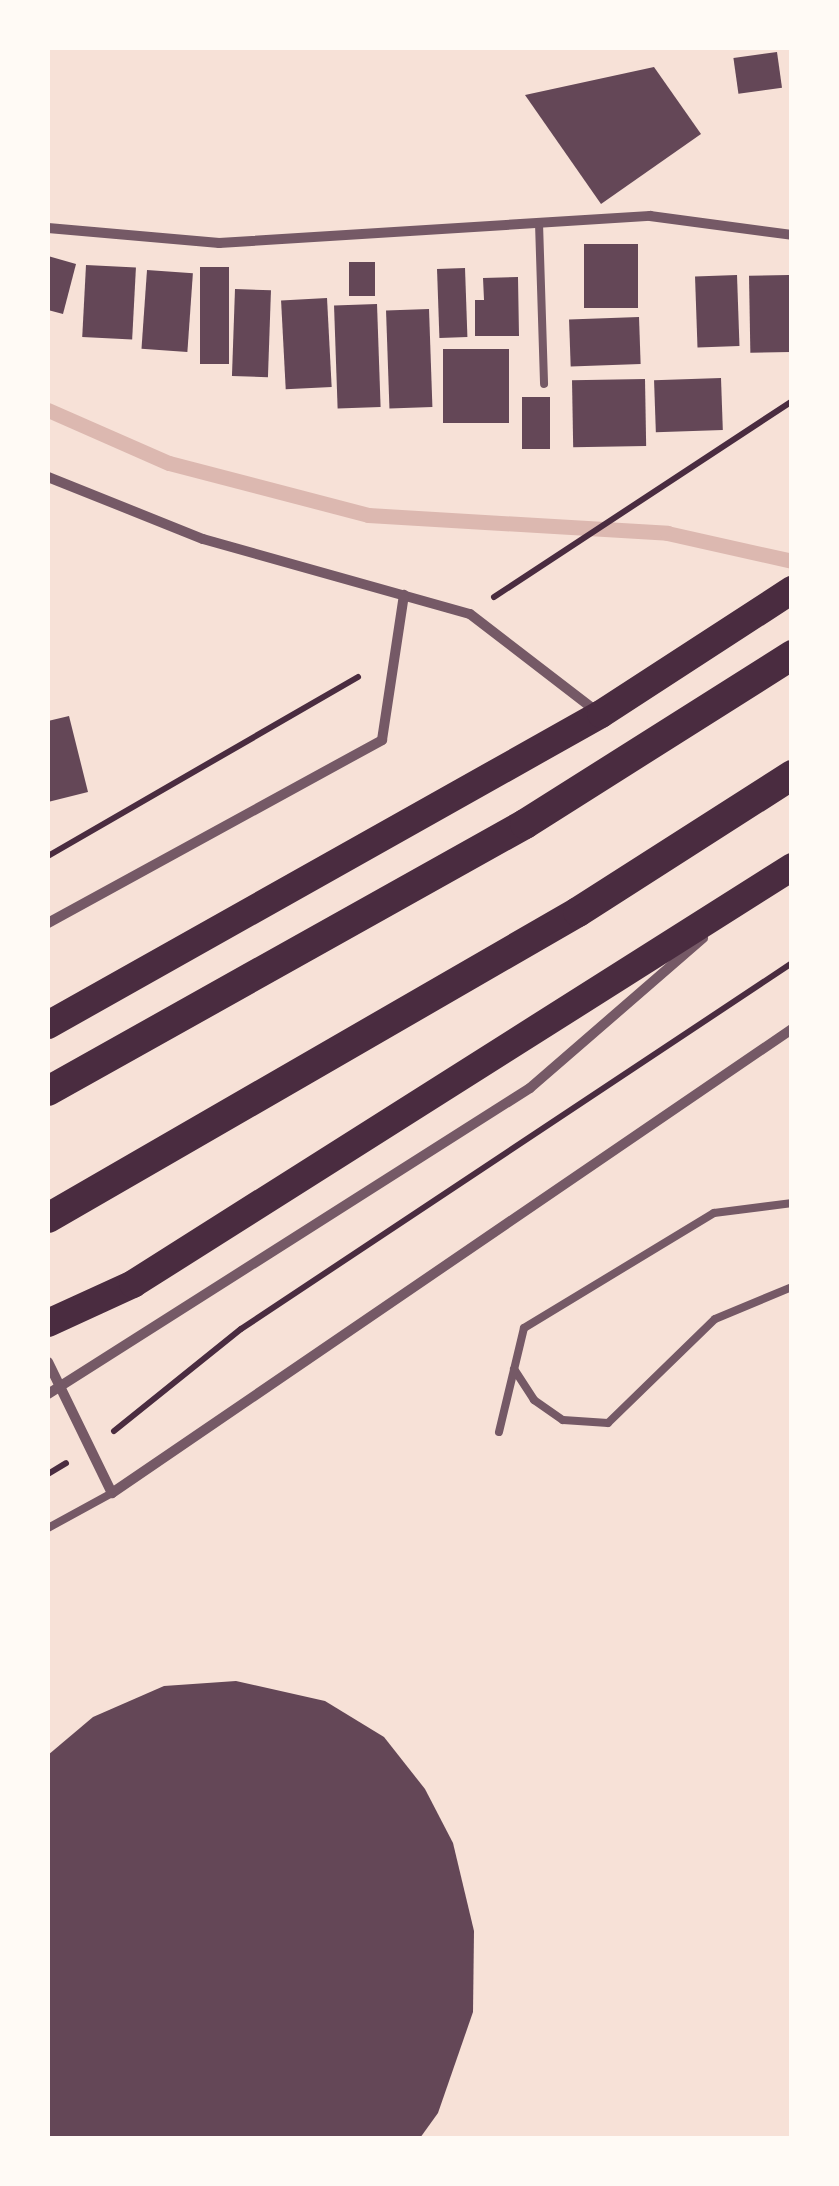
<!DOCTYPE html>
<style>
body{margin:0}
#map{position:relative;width:839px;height:2186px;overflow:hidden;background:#f7e1d7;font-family:Bitter,serif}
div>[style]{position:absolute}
.stream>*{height:15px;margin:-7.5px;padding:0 7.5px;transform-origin:7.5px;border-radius:7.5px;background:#dcb8b0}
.building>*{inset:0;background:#644757;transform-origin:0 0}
.path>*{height:6px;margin:-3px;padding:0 3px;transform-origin:3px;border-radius:3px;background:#4a2c40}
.service>*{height:8px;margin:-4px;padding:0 4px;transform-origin:4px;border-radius:4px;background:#755966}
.minor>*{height:10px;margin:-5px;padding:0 5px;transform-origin:5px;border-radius:5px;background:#755966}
.trunk>*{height:28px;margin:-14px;padding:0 14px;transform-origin:14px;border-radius:14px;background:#4a2c40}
.motorway>*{height:30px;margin:-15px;padding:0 15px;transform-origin:15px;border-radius:15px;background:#4a2c40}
span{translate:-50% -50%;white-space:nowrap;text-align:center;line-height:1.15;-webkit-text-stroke:10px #fffaf5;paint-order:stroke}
.frame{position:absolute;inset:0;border:50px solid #fffaf5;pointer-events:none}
</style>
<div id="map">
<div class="stream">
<div style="left:48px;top:410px;width:132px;rotate:23.7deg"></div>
<div style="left:169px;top:463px;width:206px;rotate:14.6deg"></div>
<div style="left:368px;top:515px;width:300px;rotate:3.4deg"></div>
<div style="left:667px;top:533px;width:128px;rotate:12.6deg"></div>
</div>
<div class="building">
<div style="left:777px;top:52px;width:36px;height:44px;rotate:82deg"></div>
<div style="clip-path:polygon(654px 67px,701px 134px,601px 204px,525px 95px)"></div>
<div style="left:584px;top:244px;width:54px;height:64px"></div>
<div style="clip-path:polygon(48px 256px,76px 264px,63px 314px,48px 310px)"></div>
<div style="left:375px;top:262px;width:34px;height:26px;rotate:90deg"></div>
<div style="left:86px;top:265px;width:50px;height:72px;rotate:3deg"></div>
<div style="left:200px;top:267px;width:29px;height:97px"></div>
<div style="left:465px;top:268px;width:69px;height:28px;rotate:88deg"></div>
<div style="left:147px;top:270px;width:46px;height:79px;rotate:4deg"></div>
<div style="left:737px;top:275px;width:71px;height:42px;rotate:88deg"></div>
<div style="left:789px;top:275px;width:77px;height:40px;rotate:89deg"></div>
<div style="clip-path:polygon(518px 277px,519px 336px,475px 336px,475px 300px,484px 300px,483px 278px)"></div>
<div style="left:235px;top:289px;width:36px;height:87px;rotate:2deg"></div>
<div style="left:327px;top:298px;width:89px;height:46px;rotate:87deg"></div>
<div style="left:377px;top:304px;width:103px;height:43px;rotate:88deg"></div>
<div style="left:429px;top:309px;width:98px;height:43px;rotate:88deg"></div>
<div style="left:639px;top:317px;width:47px;height:70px;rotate:88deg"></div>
<div style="left:509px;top:349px;width:74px;height:66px;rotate:90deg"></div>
<div style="left:721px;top:378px;width:52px;height:67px;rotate:88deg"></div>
<div style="left:645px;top:379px;width:67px;height:73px;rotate:89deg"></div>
<div style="left:522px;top:397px;width:28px;height:52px"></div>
<div style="clip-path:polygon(69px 716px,88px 792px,48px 802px,48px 721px)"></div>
<div style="clip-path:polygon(236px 1681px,325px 1701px,384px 1737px,425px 1789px,453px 1843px,474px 1931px,473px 2012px,438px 2113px,420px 2138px,48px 2138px,48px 1755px,93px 1717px,164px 1686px)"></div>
</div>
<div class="path">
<div style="left:494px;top:597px;width:357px;rotate:-33.3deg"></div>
<div style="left:48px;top:856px;width:358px;rotate:-30deg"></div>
<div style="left:114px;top:1431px;width:163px;rotate:-38.8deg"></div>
<div style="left:241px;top:1329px;width:661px;rotate:-33.59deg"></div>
<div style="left:48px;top:1474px;width:21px;rotate:-31deg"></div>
</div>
<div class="service">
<div style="left:539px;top:223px;width:161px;rotate:88.2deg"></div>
<div style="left:514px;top:1369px;width:37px;rotate:57deg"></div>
<div style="left:534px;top:1400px;width:35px;rotate:35deg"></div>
<div style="left:563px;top:1420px;width:45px;rotate:3.8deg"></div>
<div style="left:608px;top:1423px;width:149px;rotate:-44.2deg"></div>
<div style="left:715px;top:1319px;width:83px;rotate:-22.6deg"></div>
<div style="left:499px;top:1432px;width:107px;rotate:-76.5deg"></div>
<div style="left:524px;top:1328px;width:222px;rotate:-31.2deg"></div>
<div style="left:714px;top:1213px;width:79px;rotate:-7.3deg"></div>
<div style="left:48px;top:1528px;width:73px;rotate:-28.7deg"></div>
</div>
<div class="minor">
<div style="left:48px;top:228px;width:172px;rotate:5deg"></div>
<div style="left:219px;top:243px;width:432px;rotate:-3.6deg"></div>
<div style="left:650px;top:216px;width:143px;rotate:7.6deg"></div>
<div style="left:48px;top:477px;width:167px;rotate:21.8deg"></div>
<div style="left:203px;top:539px;width:277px;rotate:15.7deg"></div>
<div style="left:470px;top:614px;width:164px;rotate:37.6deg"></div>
<div style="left:48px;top:923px;width:381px;rotate:-28.7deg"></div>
<div style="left:382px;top:740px;width:147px;rotate:-81.4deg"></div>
<div style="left:48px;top:1362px;width:146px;rotate:64deg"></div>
<div style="left:112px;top:1493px;width:823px;rotate:-34.31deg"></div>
<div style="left:48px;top:1394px;width:571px;rotate:-32.41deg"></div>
<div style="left:530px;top:1088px;width:229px;rotate:-40.9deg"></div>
</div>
<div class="trunk">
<div style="left:48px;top:1025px;width:634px;rotate:-29.35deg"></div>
<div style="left:601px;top:714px;width:228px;rotate:-33deg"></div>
<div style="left:48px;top:1323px;width:94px;rotate:-24.6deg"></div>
<div style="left:133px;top:1284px;width:780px;rotate:-32.32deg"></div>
</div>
<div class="motorway">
<div style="left:48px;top:1091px;width:547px;rotate:-29.24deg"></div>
<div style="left:525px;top:824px;width:316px;rotate:-32.3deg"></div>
<div style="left:48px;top:1218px;width:612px;rotate:-30deg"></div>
<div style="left:578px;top:912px;width:254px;rotate:-32.6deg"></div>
</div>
<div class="frame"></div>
</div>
